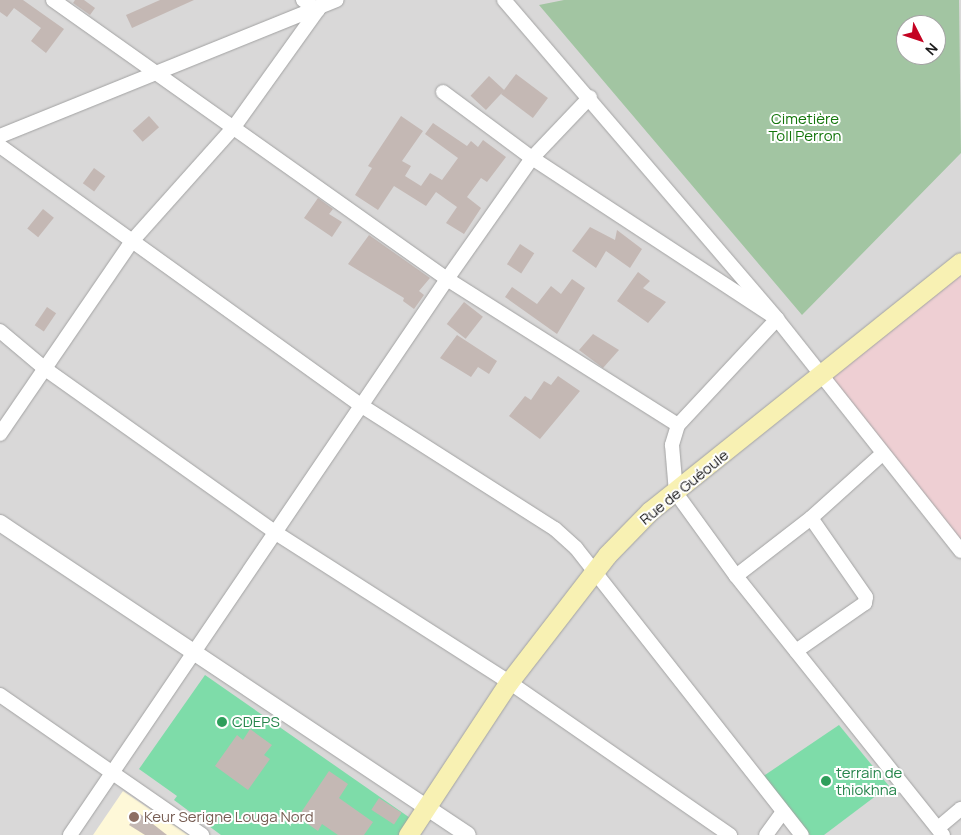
<!DOCTYPE html>
<meta charset="utf-8">
<style>
body{margin:0}
#map{position:relative;width:961px;height:835px;overflow:hidden;background:#ede7e1;font-family:Manrope,sans-serif}
div>[style]{position:absolute}
.residential>*{inset:0;background:#d9d8d8}
.commercial>*{inset:0;background:#eecfd3}
.education>*{inset:0;background:#fef8d8}
.cemetery>*{inset:0;background:#a2c5a2}
.pitch>*{inset:0;background:#7edca9}
.building>*{inset:0;background:#c4b8b4;transform-origin:0 0}
.roads{filter:drop-shadow(0 0 1px #a2a2a2) drop-shadow(0 0 1px #a2a2a2)}
.minor>*{height:14px;margin:-7px;padding:0 7px;transform-origin:7px;border-radius:7px;background:#fff}
.tertiary>*{height:16px;margin:-8px;padding:0 8px;transform-origin:8px;border-radius:8px;background:#fff}
.secondary>*{height:19px;margin:-9.5px;padding:0 9.5px;transform-origin:9.5px;border-radius:9.5px;background:#f8f1b3}
.dots>*{width:14px;height:14px;translate:-50% -50%;box-sizing:border-box;border:2px solid #fff;border-radius:50%}
span{translate:-50% -50%;white-space:nowrap;text-align:center;line-height:1.15;-webkit-text-stroke:4px #fff;paint-order:stroke}
.park-label{font-size:15px;color:#14760c}
.street-label{font-size:15px;color:#1b1b1b}
.leisure-label{font-size:15px;color:#27864d}
.left{translate:0 -50%;text-align:left}
.education-label{font-size:15px;color:#785e54}
.north{position:absolute;left:896px;top:15px;width:50px;height:50px;box-sizing:border-box;background:#fff;border:1px solid #a4a4a4;border-radius:50%;rotate:131deg;font-size:14px;font-weight:700;line-height:20px;text-align:center;color:#1b1b1b}
.north::after{content:'';display:block;margin:auto;width:18px;height:22px;background:#c40322;clip-path:polygon(50% 0,100% 100%,50% 72%,0 100%)}
</style>
<div id="map">
<div class="residential">
<div style="clip-path:polygon(evenodd,0 0,961px 0,961px 835px,0 835px,0 0,906px 25px,936px 25px,936px 55px,906px 55px,906px 25px)"></div>
</div>
<div class="commercial">
<div style="clip-path:polygon(961px 267px,961px 552px,819px 380px)"></div>
</div>
<div class="education">
<div style="clip-path:polygon(123px 791px,188px 835px,93px 835px)"></div>
</div>
<div class="cemetery">
<div style="clip-path:polygon(evenodd,564px 0,959px 0,961px 153px,802px 315px,539px 5px,564px 0,906px 25px,936px 25px,936px 55px,906px 55px,906px 25px)"></div>
</div>
<div class="pitch">
<div style="clip-path:polygon(205px 675px,413px 820px,403px 835px,221px 835px,174px 800px,177px 796px,139px 769px)"></div>
<div style="clip-path:polygon(839px 725px,889px 786px,824px 835px,810px 835px,762px 777px)"></div>
</div>
<div class="building">
<div style="clip-path:polygon(0 0,23px 0,64px 29px,46px 53px,31px 41px,41px 28px,14px 8px,7px 17px,0 12px)"></div>
<div style="clip-path:polygon(75px 0,84px 0,95px 8px,90px 15px,73px 3px)"></div>
<div style="clip-path:polygon(160px 0,194px 0,132px 28px,126px 15px)"></div>
<div style="left:516px;top:74px;width:40px;height:25px;rotate:37deg"></div>
<div style="left:489px;top:76px;width:21px;height:27px;rotate:43deg"></div>
<div style="left:149px;top:116px;width:15px;height:22px;rotate:48deg"></div>
<div style="clip-path:polygon(401px 116px,423px 131px,402px 161px,411px 166px,405px 176px,421px 186px,430px 173px,442px 180px,458px 158px,425px 134px,433px 123px,467px 146px,471px 141px,478px 147px,483px 140px,506px 157px,487px 182px,481px 178px,467px 197px,481px 208px,464px 234px,446px 223px,457px 207px,436px 192px,426px 206px,394px 186px,378px 210px,355px 195px,372px 168px,368px 166px)"></div>
<div style="left:94px;top:168px;width:14px;height:19px;rotate:36deg"></div>
<div style="clip-path:polygon(318px 198px,333px 209px,329px 214px,342px 222px,332px 237px,304px 218px)"></div>
<div style="left:43px;top:209px;width:14px;height:25px;rotate:39deg"></div>
<div style="clip-path:polygon(590px 227px,615px 240px,617px 230px,642px 249px,630px 268px,606px 251px,596px 268px,572px 251px)"></div>
<div style="clip-path:polygon(369px 235px,430px 278px,419px 291px,424px 295px,414px 309px,403px 301px,404px 298px,348px 264px)"></div>
<div style="left:520px;top:244px;width:17px;height:24px;rotate:33deg"></div>
<div style="clip-path:polygon(638px 272px,650px 281px,643px 288px,666px 302px,648px 323px,617px 301px)"></div>
<div style="clip-path:polygon(572px 279px,585px 288px,557px 334px,505px 297px,512px 287px,537px 304px,551px 286px,561px 294px)"></div>
<div style="left:464px;top:302px;width:24px;height:28px;rotate:38deg"></div>
<div style="left:47px;top:307px;width:11px;height:22px;rotate:34deg"></div>
<div style="clip-path:polygon(593px 334px,619px 350px,603px 368px,579px 350px)"></div>
<div style="clip-path:polygon(457px 335px,497px 361px,489px 374px,478px 367px,471px 377px,440px 358px)"></div>
<div style="clip-path:polygon(558px 376px,580px 391px,540px 439px,509px 416px,525px 396px,531px 400px,544px 381px,551px 385px)"></div>
<div style="clip-path:polygon(250px 729px,272px 745px,264px 755px,270px 759px,248px 790px,215px 766px,237px 735px,243px 740px)"></div>
<div style="clip-path:polygon(329px 771px,348px 784px,339px 798px,373px 822px,364px 835px,338px 835px,322px 824px,318px 831px,298px 817px)"></div>
<div style="left:379px;top:798px;width:27px;height:14px;rotate:33deg"></div>
<div style="clip-path:polygon(139px 813px,167px 835px,145px 835px,129px 825px)"></div>
</div>
<div class="roads">
<div class="minor">
<div style="left:53px;top:0;width:483px;rotate:35.3deg"></div>
<div style="left:447px;top:279px;width:273px;rotate:32.3deg"></div>
<div style="left:303px;top:0;width:18px;rotate:34deg"></div>
<div style="left:504px;top:0;width:420px;rotate:49.4deg"></div>
<div style="left:777px;top:319px;width:296px;rotate:51.6deg"></div>
<div style="left:443px;top:92px;width:111px;rotate:36.6deg"></div>
<div style="left:532px;top:158px;width:293px;rotate:33.3deg"></div>
<div style="left:777px;top:319px;width:145px;rotate:133deg"></div>
<div style="left:678px;top:425px;width:21px;rotate:107deg"></div>
<div style="left:672px;top:445px;width:48px;rotate:85.2deg"></div>
<div style="left:676px;top:493px;width:102px;rotate:54.1deg"></div>
<div style="left:736px;top:576px;width:332px;rotate:51.4deg"></div>
<div style="left:0;top:136px;width:363px;rotate:-22deg"></div>
<div style="left:0;top:146px;width:446px;rotate:35.7deg"></div>
<div style="left:362px;top:406px;width:229px;rotate:32.5deg"></div>
<div style="left:555px;top:529px;width:28px;rotate:42deg"></div>
<div style="left:576px;top:548px;width:365px;rotate:51.8deg"></div>
<div style="left:0;top:331px;width:57px;rotate:40.1deg"></div>
<div style="left:44px;top:368px;width:285px;rotate:35.4deg"></div>
<div style="left:276px;top:533px;width:277px;rotate:32.6deg"></div>
<div style="left:509px;top:682px;width:269px;rotate:34.7deg"></div>
<div style="left:0;top:434px;width:235px;rotate:-55.6deg"></div>
<div style="left:133px;top:240px;width:152px;rotate:-48.2deg"></div>
<div style="left:234px;top:127px;width:156px;rotate:-54.4deg"></div>
<div style="left:736px;top:576px;width:95px;rotate:-37.7deg"></div>
<div style="left:811px;top:518px;width:94px;rotate:-42deg"></div>
<div style="left:796px;top:651px;width:84px;rotate:-34.8deg"></div>
<div style="left:865px;top:603px;width:6px;rotate:-81deg"></div>
<div style="left:866px;top:597px;width:96px;rotate:-124.8deg"></div>
<div style="left:0;top:695px;width:246px;rotate:34.7deg"></div>
<div style="left:938px;top:828px;width:30px;rotate:-40deg"></div>
<div style="left:70px;top:835px;width:672px;rotate:-55.86deg"></div>
<div style="left:447px;top:279px;width:148px;rotate:-54.9deg"></div>
<div style="left:532px;top:158px;width:84px;rotate:-46.4deg"></div>
<div style="left:766px;top:835px;width:29px;rotate:-54deg"></div>
</div>
<div class="tertiary">
<div style="left:0;top:523px;width:562px;rotate:33.69deg"></div>
</div>
<div class="secondary">
<div style="left:408px;top:835px;width:183px;rotate:-56.6deg"></div>
<div style="left:509px;top:682px;width:160px;rotate:-52.3deg"></div>
<div style="left:607px;top:555px;width:62px;rotate:-45.7deg"></div>
<div style="left:650px;top:511px;width:398px;rotate:-38.7deg"></div>
</div>
</div>
<div class="dots">
<div style="left:222px;top:722px;background:#2e9e5b"></div>
<div style="left:826px;top:781px;background:#2e9e5b"></div>
<div style="left:134px;top:817px;background:#8d6e63"></div>
</div>
<div class="park-label">
<span style="left:805px;top:127px">Cimetière<br>Toll Perron</span>
</div>
<div class="street-label">
<span style="left:684px;top:487px;rotate:-39deg">Rue de Guéoule</span>
</div>
<div class="leisure-label">
<span class="left" style="left:232px;top:722px">CDEPS</span>
<span class="left" style="left:836px;top:781px">terrain de<br>thiokhna</span>
</div>
<div class="education-label">
<span class="left" style="left:144px;top:817px">Keur Serigne Louga Nord</span>
</div>
<div class="north">N</div>
</div>
